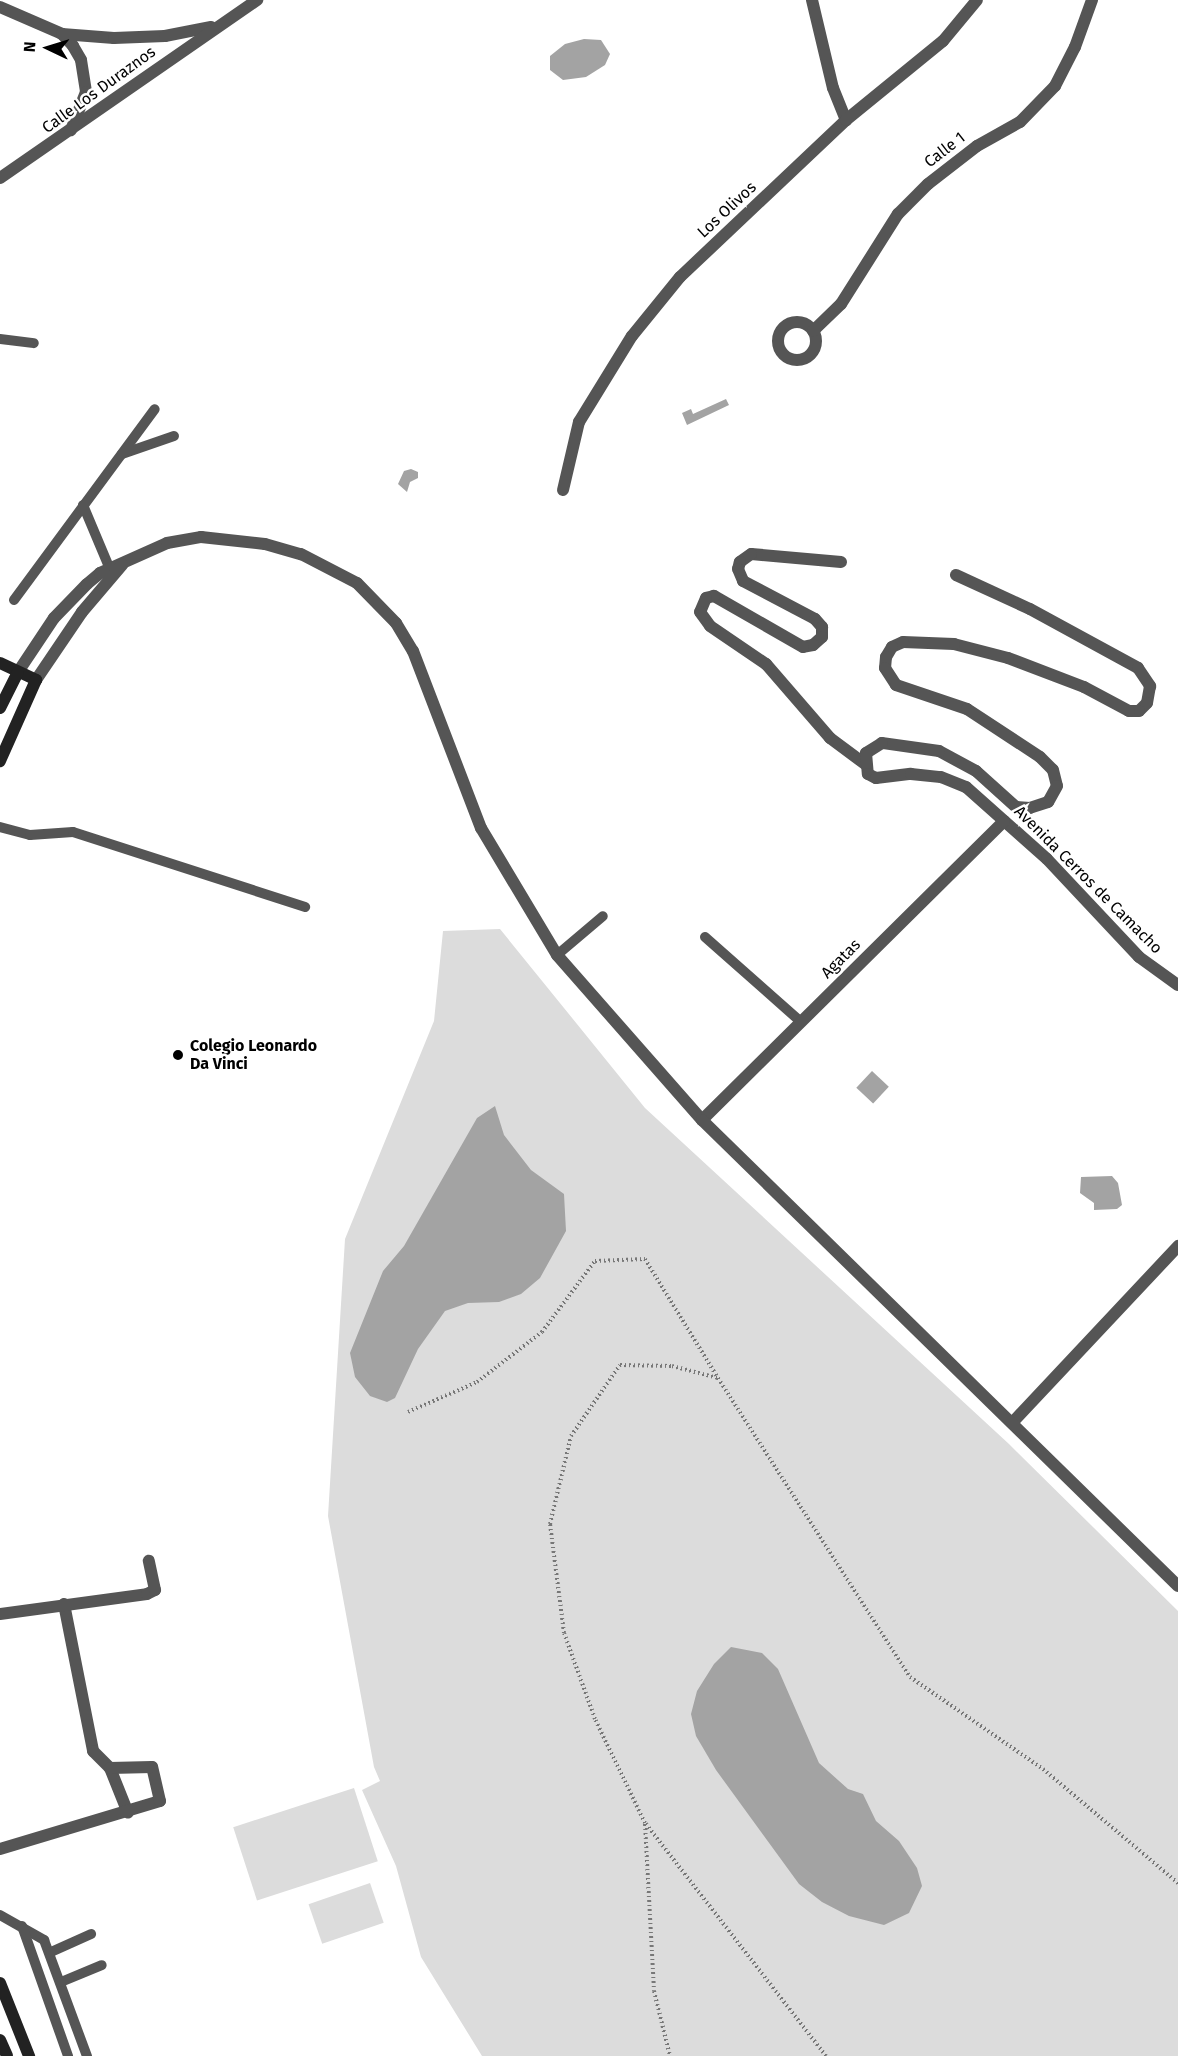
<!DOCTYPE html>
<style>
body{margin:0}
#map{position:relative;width:1178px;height:2056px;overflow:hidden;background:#fff;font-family:"Fira Sans",sans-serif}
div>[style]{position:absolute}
.green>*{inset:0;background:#dcdcdc;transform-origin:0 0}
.water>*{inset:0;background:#a3a3a3;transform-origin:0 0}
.path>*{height:4px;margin-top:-2px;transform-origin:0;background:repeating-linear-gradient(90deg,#777 0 1.5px,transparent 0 4.5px)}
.service>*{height:10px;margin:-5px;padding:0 5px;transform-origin:5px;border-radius:5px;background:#555}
.minor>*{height:12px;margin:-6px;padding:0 6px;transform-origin:6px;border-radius:6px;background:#555}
.minor>.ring{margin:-6px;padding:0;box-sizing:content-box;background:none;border:12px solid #555;border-radius:50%}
.tertiary>*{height:12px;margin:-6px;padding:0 6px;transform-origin:6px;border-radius:6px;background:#555}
.secondary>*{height:12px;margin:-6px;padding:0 6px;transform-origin:6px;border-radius:6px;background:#222}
.dots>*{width:16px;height:16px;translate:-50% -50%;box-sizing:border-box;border:3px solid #fff;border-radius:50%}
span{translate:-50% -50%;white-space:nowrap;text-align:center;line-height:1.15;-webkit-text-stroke:5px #fff;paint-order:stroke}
.street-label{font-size:16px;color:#000}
.poi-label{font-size:16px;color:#000;font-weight:700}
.left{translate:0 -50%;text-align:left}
.north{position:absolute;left:18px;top:18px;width:60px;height:60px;-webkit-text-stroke:4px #fff;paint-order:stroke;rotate:274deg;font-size:16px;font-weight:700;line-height:24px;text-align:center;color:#000}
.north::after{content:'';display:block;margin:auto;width:21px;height:27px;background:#000;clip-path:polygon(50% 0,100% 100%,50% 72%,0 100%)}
</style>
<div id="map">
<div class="green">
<div style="clip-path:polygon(500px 929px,645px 1108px,1009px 1444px,1178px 1611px,1178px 2056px,482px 2056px,421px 1957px,396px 1866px,362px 1790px,380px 1781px,374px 1767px,328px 1516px,345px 1239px,434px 1021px,443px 931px)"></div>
<div style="left:354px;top:1788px;width:77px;height:127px;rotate:72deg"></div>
<div style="left:370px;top:1883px;width:42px;height:65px;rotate:71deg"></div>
</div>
<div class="water">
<div style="clip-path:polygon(584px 39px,601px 40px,610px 54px,605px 65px,586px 77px,563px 80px,550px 70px,550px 56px,565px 44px)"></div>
<div style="clip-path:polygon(726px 399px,729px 405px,687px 425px,682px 413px,691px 409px,693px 414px)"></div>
<div style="clip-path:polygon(411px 469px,418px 472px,418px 478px,410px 482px,407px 492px,398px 484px,404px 471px)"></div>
<div style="left:872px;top:1071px;width:23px;height:23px;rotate:43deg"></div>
<div style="clip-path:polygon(495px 1106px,504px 1135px,531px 1170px,564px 1194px,566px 1231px,540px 1278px,521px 1294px,499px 1302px,468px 1303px,445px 1311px,418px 1349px,395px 1398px,387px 1402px,370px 1396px,355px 1377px,350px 1353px,383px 1271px,404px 1246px,477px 1118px)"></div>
<div style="clip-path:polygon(1112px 1176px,1118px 1183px,1122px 1205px,1117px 1209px,1094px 1210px,1094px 1203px,1080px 1193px,1081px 1177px)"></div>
<div style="clip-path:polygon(731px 1647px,762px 1653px,778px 1669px,819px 1763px,848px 1789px,863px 1794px,876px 1821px,899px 1841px,917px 1868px,922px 1886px,909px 1913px,884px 1925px,849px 1916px,822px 1902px,799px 1884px,716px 1770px,696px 1736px,691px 1714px,697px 1691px,714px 1664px)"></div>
</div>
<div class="path">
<div style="left:408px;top:1412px;width:75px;rotate:-23.5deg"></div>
<div style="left:477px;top:1382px;width:82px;rotate:-37.6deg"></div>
<div style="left:542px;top:1332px;width:89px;rotate:-53.3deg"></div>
<div style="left:595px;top:1261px;width:50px;rotate:-2.3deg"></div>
<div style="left:645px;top:1259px;width:140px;rotate:58.5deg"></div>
<div style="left:645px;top:1824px;width:167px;rotate:86.9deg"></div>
<div style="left:654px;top:1991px;width:67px;rotate:76.2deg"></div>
<div style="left:826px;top:2056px;width:295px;rotate:-127.8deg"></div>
<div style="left:645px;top:1823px;width:115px;rotate:-115.7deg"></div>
<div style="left:595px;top:1719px;width:91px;rotate:-109.8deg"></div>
<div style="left:564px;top:1633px;width:110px;rotate:-97.3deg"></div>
<div style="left:550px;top:1524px;width:90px;rotate:-76.6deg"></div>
<div style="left:571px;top:1436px;width:86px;rotate:-55.4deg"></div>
<div style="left:620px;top:1365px;width:52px;rotate:1.1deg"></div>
<div style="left:672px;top:1366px;width:48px;rotate:14.6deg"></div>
<div style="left:718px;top:1378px;width:355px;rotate:57.3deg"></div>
<div style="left:910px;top:1677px;width:162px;rotate:34.7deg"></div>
<div style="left:1043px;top:1769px;width:177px;rotate:40.2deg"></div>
</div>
<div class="service">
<div style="left:0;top:339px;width:34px;rotate:7deg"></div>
<div style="left:122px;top:454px;width:55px;rotate:-19.1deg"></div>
<div style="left:83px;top:505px;width:75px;rotate:67.2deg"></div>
<div style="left:14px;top:600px;width:237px;rotate:-53.6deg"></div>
<div style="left:0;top:827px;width:31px;rotate:15deg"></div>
<div style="left:30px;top:835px;width:43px;rotate:-4deg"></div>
<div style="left:73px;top:832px;width:244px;rotate:17.9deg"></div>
<div style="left:705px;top:937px;width:128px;rotate:41.5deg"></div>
<div style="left:557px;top:955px;width:60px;rotate:-40.3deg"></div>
<div style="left:0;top:1915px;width:51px;rotate:29.6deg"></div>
<div style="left:44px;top:1940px;width:124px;rotate:69.7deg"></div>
<div style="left:22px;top:1926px;width:138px;rotate:70.5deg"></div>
<div style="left:51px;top:1952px;width:44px;rotate:-24.2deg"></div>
<div style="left:61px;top:1982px;width:44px;rotate:-22.5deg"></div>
</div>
<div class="minor">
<div style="left:812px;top:0;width:90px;rotate:76.6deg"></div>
<div style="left:833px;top:88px;width:35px;rotate:68deg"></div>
<div style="left:0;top:7px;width:68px;rotate:23.5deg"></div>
<div style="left:62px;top:34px;width:16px;rotate:47deg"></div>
<div style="left:73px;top:46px;width:16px;rotate:60deg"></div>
<div style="left:81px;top:60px;width:32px;rotate:81deg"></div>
<div style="left:86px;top:92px;width:41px;rotate:111.5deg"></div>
<div style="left:62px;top:34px;width:52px;rotate:4.4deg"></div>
<div style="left:114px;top:38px;width:51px;rotate:-2.2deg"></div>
<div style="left:165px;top:36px;width:47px;rotate:-11.1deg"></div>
<div style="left:0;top:178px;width:313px;rotate:-34.7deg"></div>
<div class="ring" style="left:778px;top:322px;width:26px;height:26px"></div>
<div style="left:813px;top:331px;width:39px;rotate:-44deg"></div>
<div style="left:841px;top:304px;width:107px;rotate:-57.7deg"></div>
<div style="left:898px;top:214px;width:42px;rotate:-45deg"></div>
<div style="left:928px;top:184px;width:62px;rotate:-37.8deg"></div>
<div style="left:977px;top:146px;width:49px;rotate:-29.2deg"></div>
<div style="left:1020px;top:122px;width:50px;rotate:-45.8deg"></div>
<div style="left:1055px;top:86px;width:44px;rotate:-62.9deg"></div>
<div style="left:1075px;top:47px;width:50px;rotate:-70.1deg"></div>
<div style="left:563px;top:490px;width:70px;rotate:-76.8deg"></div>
<div style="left:579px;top:422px;width:101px;rotate:-58.4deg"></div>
<div style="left:632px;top:336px;width:76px;rotate:-50.9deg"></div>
<div style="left:680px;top:277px;width:228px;rotate:-43.4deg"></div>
<div style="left:846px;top:120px;width:125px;rotate:-39.2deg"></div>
<div style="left:943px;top:41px;width:53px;rotate:-50.3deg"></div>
<div style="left:841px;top:562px;width:90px;rotate:-174.9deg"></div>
<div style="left:751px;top:554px;width:14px;rotate:144deg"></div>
<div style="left:740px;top:562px;width:7px;rotate:106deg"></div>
<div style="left:738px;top:569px;width:13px;rotate:67deg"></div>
<div style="left:743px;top:581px;width:81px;rotate:27.8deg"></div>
<div style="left:815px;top:619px;width:11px;rotate:49deg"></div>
<div style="left:822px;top:627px;width:10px;rotate:90deg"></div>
<div style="left:822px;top:637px;width:12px;rotate:138deg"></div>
<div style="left:813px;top:645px;width:10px;rotate:169deg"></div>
<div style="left:803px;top:647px;width:103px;rotate:-150.2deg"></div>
<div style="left:714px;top:596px;width:8px;rotate:166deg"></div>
<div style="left:706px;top:598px;width:15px;rotate:113deg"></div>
<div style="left:700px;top:612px;width:17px;rotate:54deg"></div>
<div style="left:710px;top:626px;width:68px;rotate:34.2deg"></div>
<div style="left:766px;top:664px;width:98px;rotate:49.1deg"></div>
<div style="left:830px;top:738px;width:44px;rotate:36.6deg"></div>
<div style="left:956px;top:575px;width:81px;rotate:24.7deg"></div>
<div style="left:1030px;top:609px;width:123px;rotate:28.6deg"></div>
<div style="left:1138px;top:668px;width:22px;rotate:56deg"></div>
<div style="left:1150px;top:686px;width:17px;rotate:100deg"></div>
<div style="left:1147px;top:703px;width:11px;rotate:135deg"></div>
<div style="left:1139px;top:711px;width:10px;rotate:180deg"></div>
<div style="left:1129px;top:711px;width:51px;rotate:-151.9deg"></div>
<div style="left:1084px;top:687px;width:81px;rotate:-159.1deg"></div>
<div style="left:1008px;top:658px;width:56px;rotate:-165.5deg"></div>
<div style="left:954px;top:644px;width:51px;rotate:-177.8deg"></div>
<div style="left:903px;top:642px;width:12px;rotate:156deg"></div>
<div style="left:892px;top:647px;width:12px;rotate:121deg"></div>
<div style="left:886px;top:657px;width:11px;rotate:95deg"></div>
<div style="left:885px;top:668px;width:20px;rotate:57deg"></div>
<div style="left:896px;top:685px;width:75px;rotate:18.7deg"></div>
<div style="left:967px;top:709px;width:87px;rotate:33.3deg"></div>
<div style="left:1040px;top:757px;width:18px;rotate:45deg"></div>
<div style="left:1053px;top:770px;width:16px;rotate:76deg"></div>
<div style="left:1057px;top:786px;width:18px;rotate:119deg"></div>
<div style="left:1048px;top:802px;width:19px;rotate:162deg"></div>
<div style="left:1030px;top:808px;width:14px;rotate:-176deg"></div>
<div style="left:1016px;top:807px;width:54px;rotate:-138deg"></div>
<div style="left:976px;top:771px;width:42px;rotate:-151.6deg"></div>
<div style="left:939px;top:751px;width:58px;rotate:-172deg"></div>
<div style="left:882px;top:743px;width:19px;rotate:148deg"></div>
<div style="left:866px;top:753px;width:21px;rotate:85deg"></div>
<div style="left:868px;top:774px;width:9px;rotate:27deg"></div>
<div style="left:876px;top:778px;width:35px;rotate:-7deg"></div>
<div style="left:911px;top:774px;width:30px;rotate:6deg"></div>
<div style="left:941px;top:777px;width:27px;rotate:22deg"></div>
<div style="left:966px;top:787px;width:108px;rotate:41.6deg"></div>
<div style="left:1047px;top:859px;width:134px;rotate:46.8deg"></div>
<div style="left:1139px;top:957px;width:48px;rotate:35.7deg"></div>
<div style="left:702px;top:1120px;width:425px;rotate:-44.7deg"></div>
<div style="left:1012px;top:1423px;width:243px;rotate:-46.8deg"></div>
<div style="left:64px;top:1604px;width:150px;rotate:78.8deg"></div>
<div style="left:93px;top:1751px;width:24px;rotate:45deg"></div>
<div style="left:110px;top:1768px;width:48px;rotate:68.2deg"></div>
<div style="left:0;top:1614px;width:148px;rotate:-7.7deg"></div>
<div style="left:147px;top:1594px;width:9px;rotate:-27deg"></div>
<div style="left:155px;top:1590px;width:30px;rotate:-102deg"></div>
<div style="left:0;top:1849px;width:167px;rotate:-16.7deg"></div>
<div style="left:160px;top:1801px;width:35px;rotate:-103deg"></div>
<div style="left:152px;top:1767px;width:42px;rotate:178.6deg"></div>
</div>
<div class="tertiary">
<div style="left:18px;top:672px;width:65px;rotate:-56.3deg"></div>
<div style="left:54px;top:618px;width:47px;rotate:-45.9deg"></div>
<div style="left:87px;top:584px;width:17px;rotate:-40deg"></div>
<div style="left:100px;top:573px;width:73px;rotate:-24.1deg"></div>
<div style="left:167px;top:543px;width:35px;rotate:-10deg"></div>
<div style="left:201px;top:537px;width:64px;rotate:6.2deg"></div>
<div style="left:265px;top:544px;width:37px;rotate:16deg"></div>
<div style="left:301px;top:554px;width:63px;rotate:27.4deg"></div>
<div style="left:357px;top:583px;width:56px;rotate:45.7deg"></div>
<div style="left:396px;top:623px;width:33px;rotate:59deg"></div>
<div style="left:413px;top:651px;width:190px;rotate:69deg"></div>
<div style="left:481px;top:828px;width:148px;rotate:59.1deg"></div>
<div style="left:557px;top:955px;width:220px;rotate:48.7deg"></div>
<div style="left:702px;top:1120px;width:666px;rotate:44.39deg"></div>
<div style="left:36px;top:680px;width:82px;rotate:-55.9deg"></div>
<div style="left:82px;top:612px;width:62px;rotate:-49.6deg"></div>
</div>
<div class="secondary">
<div style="left:0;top:663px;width:40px;rotate:25deg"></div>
<div style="left:36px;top:680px;width:89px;rotate:114deg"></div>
<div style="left:0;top:708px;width:40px;rotate:-63.4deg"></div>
<div style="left:0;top:1983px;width:79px;rotate:68.3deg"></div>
<div style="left:0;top:2040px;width:17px;rotate:66deg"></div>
</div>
<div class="dots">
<div style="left:178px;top:1055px;background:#000"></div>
</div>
<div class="street-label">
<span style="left:99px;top:90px;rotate:-36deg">Calle Los Duraznos</span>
<span style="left:945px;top:150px;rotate:-38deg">Calle 1</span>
<span style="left:727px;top:210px;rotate:-43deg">Los Olivos</span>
<span style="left:1088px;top:880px;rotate:45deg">Avenida Cerros de Camacho</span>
<span style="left:841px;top:959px;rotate:-45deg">Agatas</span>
</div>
<div class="poi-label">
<span class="left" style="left:190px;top:1055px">Colegio Leonardo<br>Da Vinci</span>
</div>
<div class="north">N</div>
</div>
